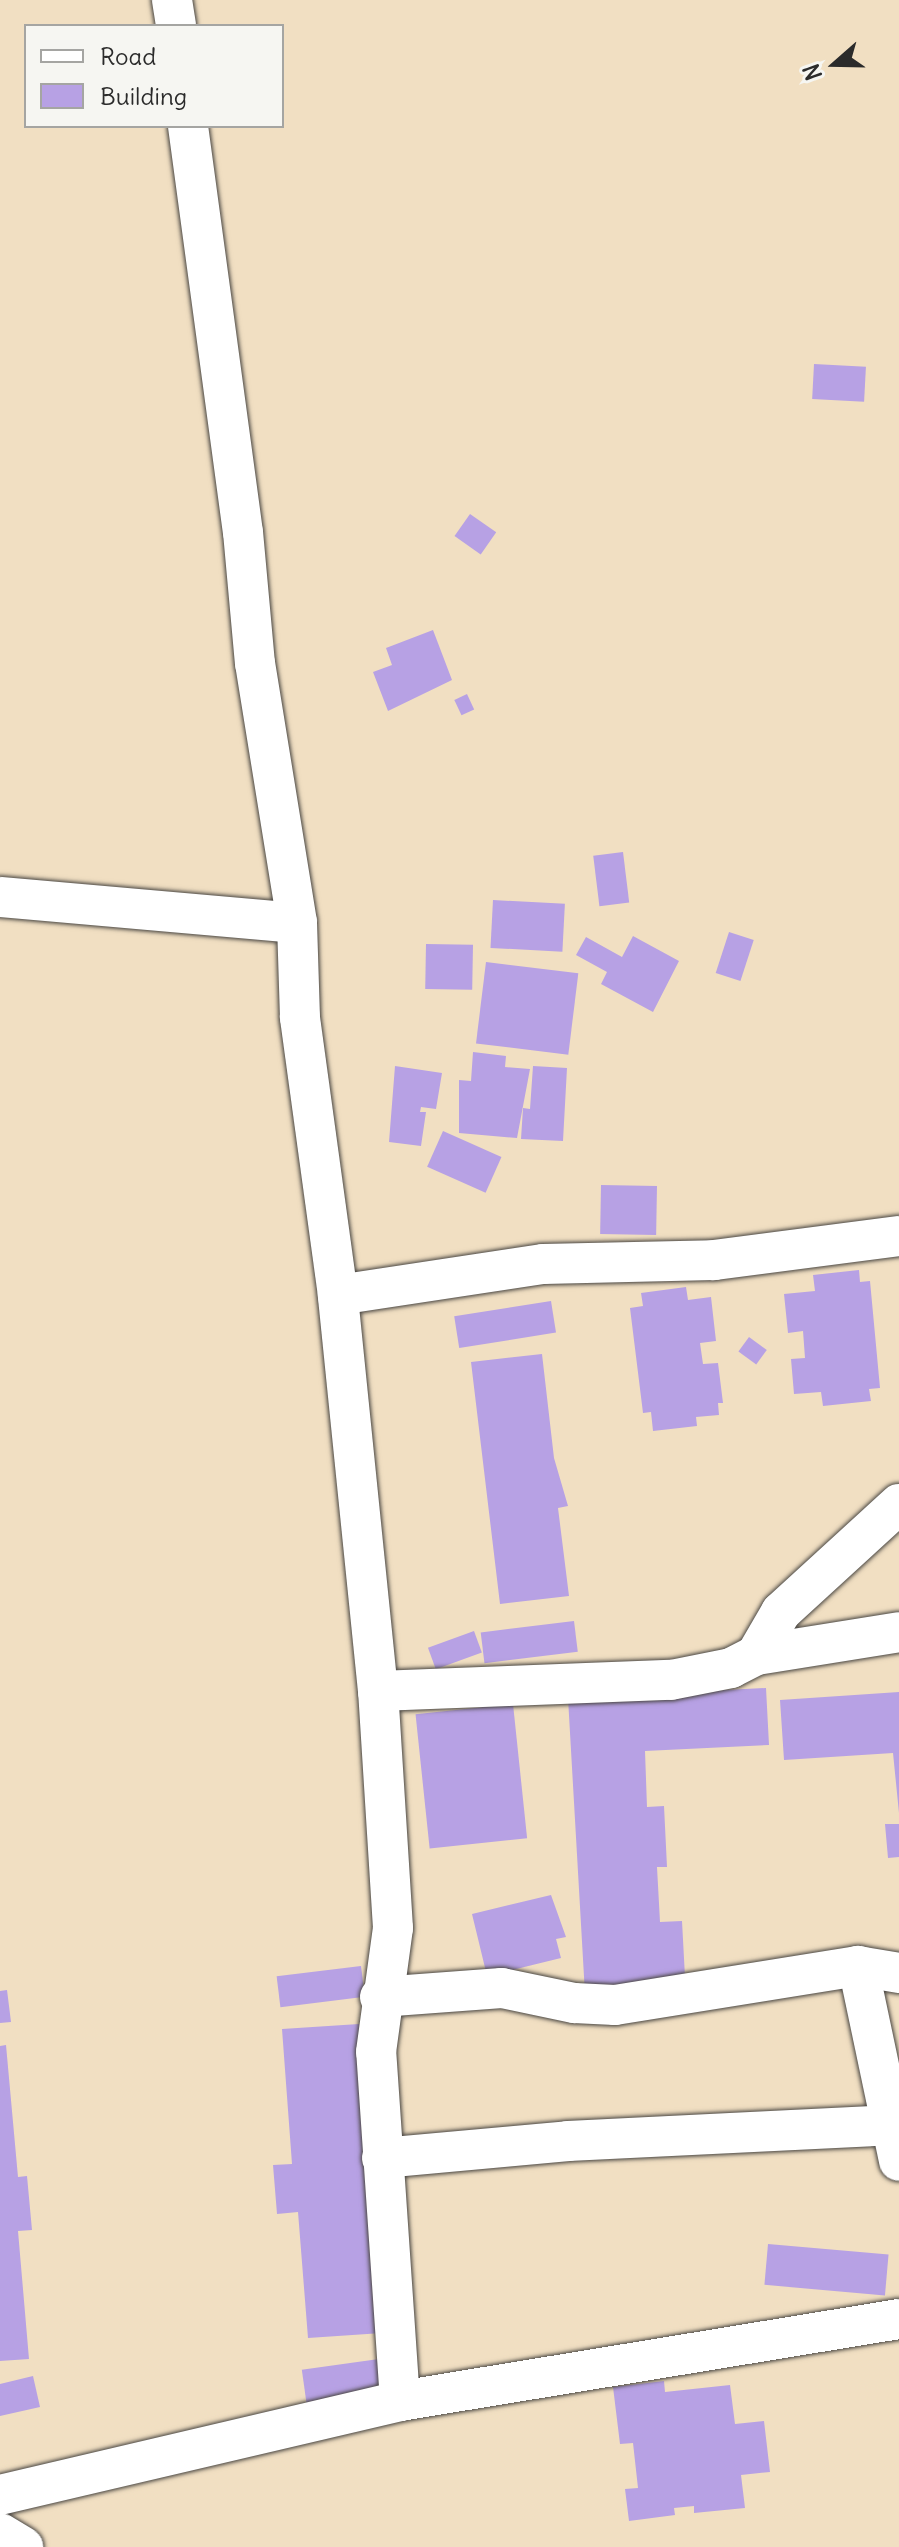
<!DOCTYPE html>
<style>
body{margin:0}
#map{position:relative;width:899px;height:2547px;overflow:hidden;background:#f1dfc2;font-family:Delius,sans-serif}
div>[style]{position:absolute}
.building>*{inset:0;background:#b7a1e4;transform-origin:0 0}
.roads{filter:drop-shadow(0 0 2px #494642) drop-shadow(0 0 2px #494642)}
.minor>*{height:40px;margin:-20px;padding:0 20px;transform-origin:20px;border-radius:20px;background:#fff}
span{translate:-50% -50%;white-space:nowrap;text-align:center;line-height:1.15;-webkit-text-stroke:6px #f6f6f2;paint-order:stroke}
.legend{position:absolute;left:24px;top:24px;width:260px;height:104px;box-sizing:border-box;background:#f6f6f2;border:2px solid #a5a5a2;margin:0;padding:10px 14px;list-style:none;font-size:24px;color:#2b2b2b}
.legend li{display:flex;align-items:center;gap:16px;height:40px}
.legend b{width:40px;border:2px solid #a5a5a2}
.north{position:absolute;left:795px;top:24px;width:80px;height:80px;-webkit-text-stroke:6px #f6f6f2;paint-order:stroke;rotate:250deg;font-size:22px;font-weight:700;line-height:32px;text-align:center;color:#2b2b2b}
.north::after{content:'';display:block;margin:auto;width:28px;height:36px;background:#2b2b2b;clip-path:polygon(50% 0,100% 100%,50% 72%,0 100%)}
</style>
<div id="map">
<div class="building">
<div style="left:814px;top:364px;width:52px;height:35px;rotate:3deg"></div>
<div style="left:470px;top:514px;width:32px;height:27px;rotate:35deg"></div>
<div style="clip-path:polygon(433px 630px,452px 680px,388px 711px,373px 672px,392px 665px,386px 648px)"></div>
<div style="left:467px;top:694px;width:17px;height:14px;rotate:65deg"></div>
<div style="left:623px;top:852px;width:51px;height:30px;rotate:83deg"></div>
<div style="left:493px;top:900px;width:72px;height:48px;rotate:3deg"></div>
<div style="left:729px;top:932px;width:26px;height:43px;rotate:18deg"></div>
<div style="clip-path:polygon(633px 936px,679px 961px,653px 1012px,601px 984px,607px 972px,576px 955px,586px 937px,622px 957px)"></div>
<div style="left:426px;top:944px;width:47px;height:45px;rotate:1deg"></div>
<div style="left:486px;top:962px;width:93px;height:82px;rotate:7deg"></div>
<div style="clip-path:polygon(473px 1052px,506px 1056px,505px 1067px,530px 1069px,517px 1138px,459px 1133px,459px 1080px,471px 1081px)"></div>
<div style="clip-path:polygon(395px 1066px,442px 1073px,436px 1109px,421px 1107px,420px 1112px,426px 1112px,421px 1146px,389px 1142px)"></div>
<div style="clip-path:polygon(533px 1066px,567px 1068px,563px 1141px,521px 1139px,523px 1108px,530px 1109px)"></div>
<div style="left:443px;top:1131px;width:64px;height:39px;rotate:24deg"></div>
<div style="left:601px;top:1185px;width:56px;height:49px;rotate:1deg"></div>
<div style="clip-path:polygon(859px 1270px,860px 1282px,870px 1281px,880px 1388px,869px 1389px,871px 1401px,823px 1406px,821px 1392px,794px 1394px,791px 1359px,805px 1358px,803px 1331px,788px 1333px,784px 1294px,815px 1291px,813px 1275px)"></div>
<div style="clip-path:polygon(686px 1287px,688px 1300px,711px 1297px,716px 1341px,700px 1343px,703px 1364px,718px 1363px,723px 1403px,718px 1403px,719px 1415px,696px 1417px,697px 1426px,653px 1431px,651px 1412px,643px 1413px,630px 1308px,643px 1306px,641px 1293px)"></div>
<div style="left:551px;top:1301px;width:32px;height:98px;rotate:81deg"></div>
<div style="left:749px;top:1337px;width:22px;height:18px;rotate:36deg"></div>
<div style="clip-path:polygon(542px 1354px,554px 1458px,568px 1506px,558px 1508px,569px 1596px,500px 1604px,471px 1362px)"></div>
<div style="left:574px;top:1621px;width:31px;height:94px;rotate:83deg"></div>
<div style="left:474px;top:1631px;width:23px;height:49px;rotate:70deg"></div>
<div style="clip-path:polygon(766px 1688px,769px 1745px,645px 1751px,647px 1807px,664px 1806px,667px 1867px,657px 1867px,660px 1922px,682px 1921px,685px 1977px,585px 1994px,568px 1698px)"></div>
<div style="clip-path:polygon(899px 1692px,899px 1813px,893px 1753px,784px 1760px,780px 1700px)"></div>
<div style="left:513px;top:1704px;width:135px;height:98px;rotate:84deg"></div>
<div style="clip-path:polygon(885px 1824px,899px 1824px,899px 1857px,888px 1858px)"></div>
<div style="clip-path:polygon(551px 1895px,566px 1937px,556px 1939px,561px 1958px,487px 1976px,472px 1914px)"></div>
<div style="left:361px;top:1966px;width:31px;height:85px;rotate:83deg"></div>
<div style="clip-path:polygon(7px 1990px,11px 2022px,0 2023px,0 1991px)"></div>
<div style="clip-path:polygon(359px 2024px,382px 2333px,308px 2338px,298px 2212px,277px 2214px,273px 2165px,292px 2164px,282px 2029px)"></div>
<div style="clip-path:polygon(6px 2045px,18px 2177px,27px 2176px,32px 2230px,18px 2231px,29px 2359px,0 2361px,0 2046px)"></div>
<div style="left:768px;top:2244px;width:121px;height:41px;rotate:5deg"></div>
<div style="left:386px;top:2358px;width:37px;height:85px;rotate:82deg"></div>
<div style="clip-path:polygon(33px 2376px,40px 2407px,0 2416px,0 2384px)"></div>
<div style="clip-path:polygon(664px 2381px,665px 2392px,730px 2385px,735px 2424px,764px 2421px,770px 2472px,741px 2475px,745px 2508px,694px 2513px,694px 2506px,674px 2508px,675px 2515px,629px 2521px,625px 2489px,638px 2488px,633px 2443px,620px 2444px,613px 2387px)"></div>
</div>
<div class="roads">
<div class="minor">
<div style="left:172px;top:0;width:26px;rotate:81deg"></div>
<div style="left:188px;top:126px;width:410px;rotate:82.3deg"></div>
<div style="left:243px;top:532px;width:132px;rotate:84.8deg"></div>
<div style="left:255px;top:663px;width:263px;rotate:80.8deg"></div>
<div style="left:297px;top:923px;width:95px;rotate:88.2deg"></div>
<div style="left:300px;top:1018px;width:281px;rotate:82.2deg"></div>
<div style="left:0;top:897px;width:298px;rotate:5deg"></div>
<div style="left:756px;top:1655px;width:145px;rotate:-9.1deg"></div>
<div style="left:378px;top:1691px;width:293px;rotate:-2.2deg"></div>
<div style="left:671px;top:1680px;width:61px;rotate:-11.3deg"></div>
<div style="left:731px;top:1668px;width:28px;rotate:-27deg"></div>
<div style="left:756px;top:1655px;width:50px;rotate:-59.8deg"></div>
<div style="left:781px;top:1612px;width:160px;rotate:-42.5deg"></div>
<div style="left:858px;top:1966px;width:199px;rotate:78.1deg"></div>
<div style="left:380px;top:1997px;width:122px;rotate:-4.2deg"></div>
<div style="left:502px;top:1988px;width:74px;rotate:11.8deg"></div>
<div style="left:574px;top:2003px;width:41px;rotate:2.8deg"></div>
<div style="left:615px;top:2005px;width:246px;rotate:-9.1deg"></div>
<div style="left:858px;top:1966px;width:42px;rotate:9.7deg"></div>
<div style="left:382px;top:2158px;width:187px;rotate:-5.2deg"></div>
<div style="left:568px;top:2141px;width:327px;rotate:-2.8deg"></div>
<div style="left:400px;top:2401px;width:350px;rotate:-93.9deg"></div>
<div style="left:376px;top:2052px;width:125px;rotate:-82.2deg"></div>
<div style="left:393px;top:1928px;width:237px;rotate:-93.6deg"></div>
<div style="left:378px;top:1691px;width:398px;rotate:-95.8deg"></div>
<div style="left:338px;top:1295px;width:207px;rotate:-8.6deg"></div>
<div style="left:543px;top:1264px;width:171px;rotate:-1.3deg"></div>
<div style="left:714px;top:1260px;width:187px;rotate:-7.4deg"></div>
<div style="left:0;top:2495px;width:411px;rotate:-13.2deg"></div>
<div style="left:400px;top:2401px;width:506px;rotate:-9.33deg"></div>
<div style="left:0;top:2533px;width:27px;rotate:31deg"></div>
</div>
</div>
<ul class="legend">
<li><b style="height:10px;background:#fff"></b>Road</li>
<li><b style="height:22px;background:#b7a1e4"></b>Building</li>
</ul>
<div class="north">N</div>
</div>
